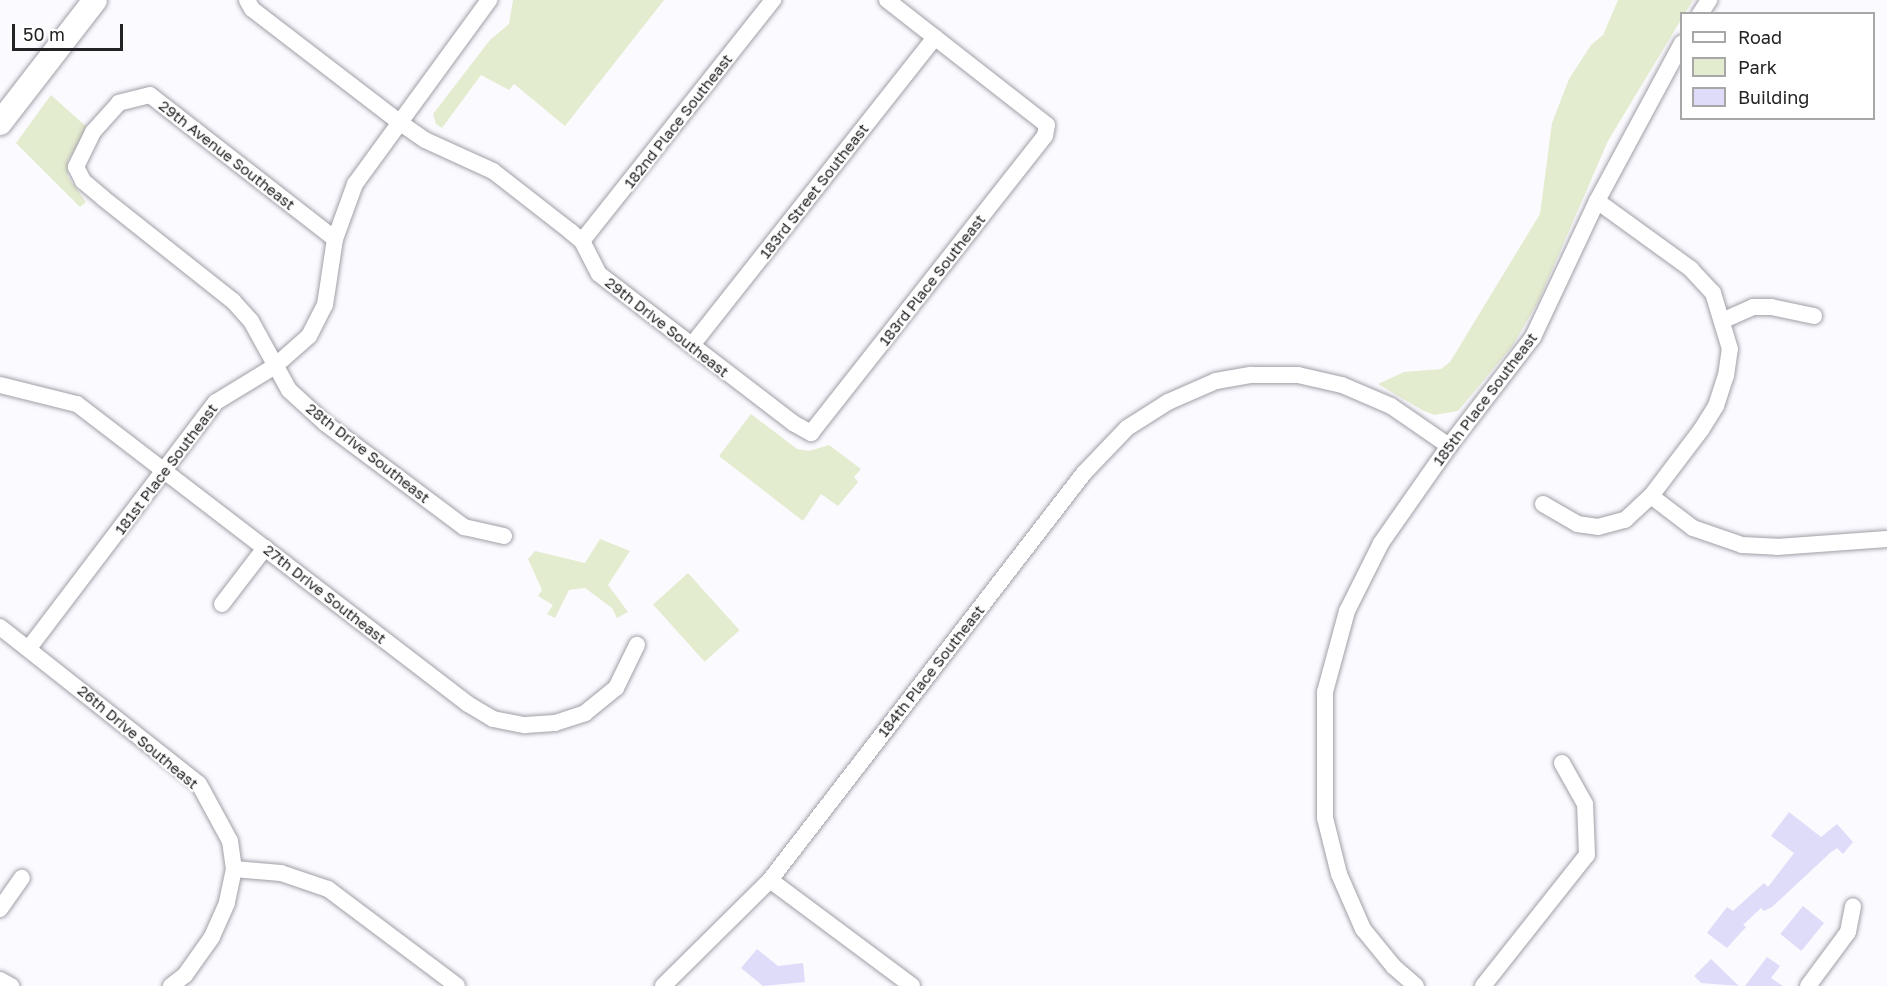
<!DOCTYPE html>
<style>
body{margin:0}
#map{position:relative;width:1887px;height:986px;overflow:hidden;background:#fbfaff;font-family:"Golos Text",sans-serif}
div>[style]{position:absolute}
.green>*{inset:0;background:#e4eccf;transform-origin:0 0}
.building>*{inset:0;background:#dfdcf9;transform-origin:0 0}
.roads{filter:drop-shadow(0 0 2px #a09fa7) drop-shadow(0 0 2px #a09fa7)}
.street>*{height:16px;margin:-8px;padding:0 8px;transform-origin:8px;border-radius:8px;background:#fff}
.secondary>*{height:24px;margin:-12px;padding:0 12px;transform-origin:12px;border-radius:12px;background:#fff}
span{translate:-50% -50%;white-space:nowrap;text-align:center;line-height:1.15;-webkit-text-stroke:4.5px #fff;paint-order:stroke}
.street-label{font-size:15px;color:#232225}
.legend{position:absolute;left:1680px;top:12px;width:195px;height:108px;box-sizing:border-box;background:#fff;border:2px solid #a7a7a8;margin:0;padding:8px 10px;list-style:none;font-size:18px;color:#232225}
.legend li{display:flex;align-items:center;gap:12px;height:30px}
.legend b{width:30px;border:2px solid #a7a7a8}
.scale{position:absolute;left:12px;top:24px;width:111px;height:27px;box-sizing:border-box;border:3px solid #232225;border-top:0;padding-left:8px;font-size:18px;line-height:21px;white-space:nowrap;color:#232225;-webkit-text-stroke:4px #fff;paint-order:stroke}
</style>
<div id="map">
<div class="green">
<div style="clip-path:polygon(513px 0,664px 0,565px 126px,514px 84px,509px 90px,481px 75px,442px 128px,436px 124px,433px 114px,490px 40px,509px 24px)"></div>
<div style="clip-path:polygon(1618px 0,1693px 0,1608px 141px,1539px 300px,1513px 345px,1458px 411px,1434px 415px,1422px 410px,1378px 384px,1404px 372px,1441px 369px,1450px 362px,1540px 214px,1552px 123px,1569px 79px,1591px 45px,1603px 35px)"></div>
<div style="clip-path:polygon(51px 95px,89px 129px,68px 160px,68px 177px,86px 202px,80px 207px,16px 143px)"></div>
<div style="clip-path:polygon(751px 414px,797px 449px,809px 451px,829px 445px,861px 469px,854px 477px,858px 482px,838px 506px,821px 494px,803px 521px,719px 456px)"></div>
<div style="clip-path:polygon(600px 539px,630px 551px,608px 585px,628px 612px,617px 618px,612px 608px,585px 588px,569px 590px,555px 618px,547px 614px,553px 605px,538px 596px,542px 590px,528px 559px,535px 551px,585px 563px)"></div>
<div style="left:688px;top:573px;width:77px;height:47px;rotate:48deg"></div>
</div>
<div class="building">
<div style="clip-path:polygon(1789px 812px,1821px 837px,1837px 824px,1853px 842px,1843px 854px,1837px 848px,1830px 853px,1772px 907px,1764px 911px,1761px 908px,1743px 925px,1746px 927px,1727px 948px,1707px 933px,1727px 907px,1733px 911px,1764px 883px,1768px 887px,1794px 853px,1771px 836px)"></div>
<div style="left:1803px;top:906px;width:27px;height:36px;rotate:39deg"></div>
<div style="clip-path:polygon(757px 949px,778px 966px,803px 963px,805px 982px,763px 986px,741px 968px)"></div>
<div style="clip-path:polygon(1767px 957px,1780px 966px,1771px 978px,1783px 986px,1745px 986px)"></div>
<div style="clip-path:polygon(1711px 959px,1739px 986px,1701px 983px,1694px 976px)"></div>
</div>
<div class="roads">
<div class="street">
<div style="left:247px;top:0;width:10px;rotate:61deg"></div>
<div style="left:252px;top:9px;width:189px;rotate:37.5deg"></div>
<div style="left:402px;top:124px;width:28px;rotate:35deg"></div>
<div style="left:425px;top:140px;width:75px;rotate:24.5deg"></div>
<div style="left:493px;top:171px;width:98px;rotate:37.9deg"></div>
<div style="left:570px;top:231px;width:16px;rotate:40deg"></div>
<div style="left:582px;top:241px;width:37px;rotate:63deg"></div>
<div style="left:599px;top:274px;width:245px;rotate:37.5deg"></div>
<div style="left:793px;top:423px;width:21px;rotate:29deg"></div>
<div style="left:811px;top:433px;width:378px;rotate:-51.8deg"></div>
<div style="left:1045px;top:136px;width:11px;rotate:-80deg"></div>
<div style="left:1047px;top:125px;width:203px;rotate:-142deg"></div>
<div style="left:1700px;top:14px;width:17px;rotate:-57deg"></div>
<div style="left:335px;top:239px;width:234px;rotate:-142.1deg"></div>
<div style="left:150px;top:95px;width:32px;rotate:166deg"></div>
<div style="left:119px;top:103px;width:39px;rotate:132deg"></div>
<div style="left:93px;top:132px;width:39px;rotate:116deg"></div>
<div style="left:76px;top:167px;width:16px;rotate:63deg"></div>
<div style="left:83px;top:181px;width:26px;rotate:40deg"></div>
<div style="left:103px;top:198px;width:166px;rotate:38.4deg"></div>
<div style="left:233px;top:301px;width:27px;rotate:48deg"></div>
<div style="left:251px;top:321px;width:79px;rotate:61.2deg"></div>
<div style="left:289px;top:390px;width:49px;rotate:42.5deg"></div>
<div style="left:325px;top:423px;width:174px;rotate:36.8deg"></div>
<div style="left:464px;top:527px;width:41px;rotate:12.7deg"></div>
<div style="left:582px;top:241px;width:308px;rotate:-51.6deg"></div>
<div style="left:1724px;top:320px;width:32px;rotate:-24deg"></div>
<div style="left:1753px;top:307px;width:18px"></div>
<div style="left:1771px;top:307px;width:44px;rotate:11.8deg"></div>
<div style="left:692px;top:345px;width:392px;rotate:-51.7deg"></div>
<div style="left:0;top:385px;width:79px;rotate:13.9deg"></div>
<div style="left:77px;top:404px;width:493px;rotate:37.5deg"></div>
<div style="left:468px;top:704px;width:29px;rotate:31deg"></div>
<div style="left:493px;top:719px;width:33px;rotate:11deg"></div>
<div style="left:525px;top:725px;width:30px;rotate:-4deg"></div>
<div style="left:555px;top:723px;width:32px;rotate:-18deg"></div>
<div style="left:585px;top:713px;width:40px;rotate:-39deg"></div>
<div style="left:616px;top:688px;width:48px;rotate:-64deg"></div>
<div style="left:1651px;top:496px;width:53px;rotate:37.3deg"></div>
<div style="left:1693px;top:528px;width:52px;rotate:19.1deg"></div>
<div style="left:1742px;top:545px;width:35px;rotate:3deg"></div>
<div style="left:1777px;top:547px;width:110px;rotate:-4.2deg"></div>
<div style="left:1543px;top:504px;width:39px;rotate:30deg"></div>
<div style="left:1577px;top:524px;width:21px;rotate:8deg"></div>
<div style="left:1598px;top:527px;width:28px;rotate:-15deg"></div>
<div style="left:1625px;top:520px;width:35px;rotate:-43deg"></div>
<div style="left:1651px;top:496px;width:83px;rotate:-52.9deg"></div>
<div style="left:1701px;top:430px;width:28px;rotate:-58deg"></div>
<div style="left:1716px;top:406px;width:32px;rotate:-72deg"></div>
<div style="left:1726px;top:376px;width:27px;rotate:-82deg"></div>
<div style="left:1730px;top:349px;width:59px;rotate:-106.9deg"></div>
<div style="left:1713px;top:293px;width:33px;rotate:-133deg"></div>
<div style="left:1691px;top:269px;width:116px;rotate:-144.1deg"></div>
<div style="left:222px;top:604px;width:71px;rotate:-52.5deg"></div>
<div style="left:0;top:627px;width:253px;rotate:38.3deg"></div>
<div style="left:199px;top:784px;width:65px;rotate:61.5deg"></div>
<div style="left:230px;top:841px;width:28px;rotate:82deg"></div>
<div style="left:234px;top:869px;width:35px;rotate:102deg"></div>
<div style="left:227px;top:903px;width:37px;rotate:114deg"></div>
<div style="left:212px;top:937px;width:47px;rotate:125.4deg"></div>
<div style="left:185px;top:975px;width:18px;rotate:142deg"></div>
<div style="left:29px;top:648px;width:309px;rotate:-52.8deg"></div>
<div style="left:216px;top:402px;width:69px;rotate:-31.4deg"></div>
<div style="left:275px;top:366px;width:45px;rotate:-41.4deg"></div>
<div style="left:309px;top:336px;width:35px;rotate:-63deg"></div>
<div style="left:325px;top:305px;width:67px;rotate:-81.4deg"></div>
<div style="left:335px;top:239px;width:59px;rotate:-70deg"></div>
<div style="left:355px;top:184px;width:228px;rotate:-53.9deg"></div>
<div style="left:234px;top:869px;width:47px;rotate:4.9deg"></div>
<div style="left:281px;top:873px;width:50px;rotate:18.8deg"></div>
<div style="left:328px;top:889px;width:161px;rotate:36.9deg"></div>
<div style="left:770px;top:880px;width:177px;rotate:36.7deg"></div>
<div style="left:0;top:909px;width:38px;rotate:-55deg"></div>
<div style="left:0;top:980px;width:13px;rotate:29deg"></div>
<div style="left:663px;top:986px;width:151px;rotate:-44.7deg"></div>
<div style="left:770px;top:880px;width:514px;rotate:-52.35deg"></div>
<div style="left:1084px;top:473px;width:62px;rotate:-46.3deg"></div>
<div style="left:1127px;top:428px;width:49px;rotate:-32.4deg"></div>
<div style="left:1168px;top:402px;width:52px;rotate:-23.6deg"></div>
<div style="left:1216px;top:381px;width:36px;rotate:-10deg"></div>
<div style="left:1251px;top:375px;width:47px"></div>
<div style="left:1298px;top:375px;width:45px;rotate:12.8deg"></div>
<div style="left:1342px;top:385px;width:53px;rotate:23.2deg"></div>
<div style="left:1391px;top:406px;width:70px;rotate:34.6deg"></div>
<div style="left:1416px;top:986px;width:29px;rotate:-139deg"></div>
<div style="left:1394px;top:967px;width:49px;rotate:-129.2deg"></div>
<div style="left:1363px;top:929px;width:60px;rotate:-113.6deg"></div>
<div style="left:1339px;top:874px;width:58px;rotate:-104deg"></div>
<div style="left:1325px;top:818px;width:126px;rotate:-90deg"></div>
<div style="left:1325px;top:692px;width:84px;rotate:-74.8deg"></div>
<div style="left:1347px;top:611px;width:76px;rotate:-63.4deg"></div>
<div style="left:1381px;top:543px;width:118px;rotate:-55deg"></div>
<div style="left:1449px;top:446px;width:138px;rotate:-52.4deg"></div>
<div style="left:1533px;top:337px;width:150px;rotate:-64.8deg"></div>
<div style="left:1597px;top:201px;width:179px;rotate:-61.7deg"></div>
<div style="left:1483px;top:986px;width:167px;rotate:-51.6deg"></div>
<div style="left:1587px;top:855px;width:51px;rotate:-92.2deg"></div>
<div style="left:1585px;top:804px;width:47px;rotate:-119.3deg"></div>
<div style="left:1808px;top:986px;width:67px;rotate:-53.5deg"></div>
<div style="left:1848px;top:932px;width:26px;rotate:-79deg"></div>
</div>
<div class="secondary">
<div style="left:0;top:123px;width:155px;rotate:-52.3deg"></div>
</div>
</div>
<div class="street-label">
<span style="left:678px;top:121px;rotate:-52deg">182nd Place Southeast</span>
<span style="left:227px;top:155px;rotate:38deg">29th Avenue Southeast</span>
<span style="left:814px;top:191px;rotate:-52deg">183rd Street Southeast</span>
<span style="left:932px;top:280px;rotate:-52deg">183rd Place Southeast</span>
<span style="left:667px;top:327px;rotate:38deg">29th Drive Southeast</span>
<span style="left:1485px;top:399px;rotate:-53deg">185th Place Southeast</span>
<span style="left:368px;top:453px;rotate:38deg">28th Drive Southeast</span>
<span style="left:166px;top:469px;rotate:-53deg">181st Place Southeast</span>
<span style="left:325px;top:594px;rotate:38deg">27th Drive Southeast</span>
<span style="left:931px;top:671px;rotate:-52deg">184th Place Southeast</span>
<span style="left:138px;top:737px;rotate:40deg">26th Drive Southeast</span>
</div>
<ul class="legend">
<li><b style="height:8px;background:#fff"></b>Road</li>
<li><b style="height:16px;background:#e4eccf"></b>Park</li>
<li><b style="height:16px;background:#dfdcf9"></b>Building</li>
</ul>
<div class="scale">50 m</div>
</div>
